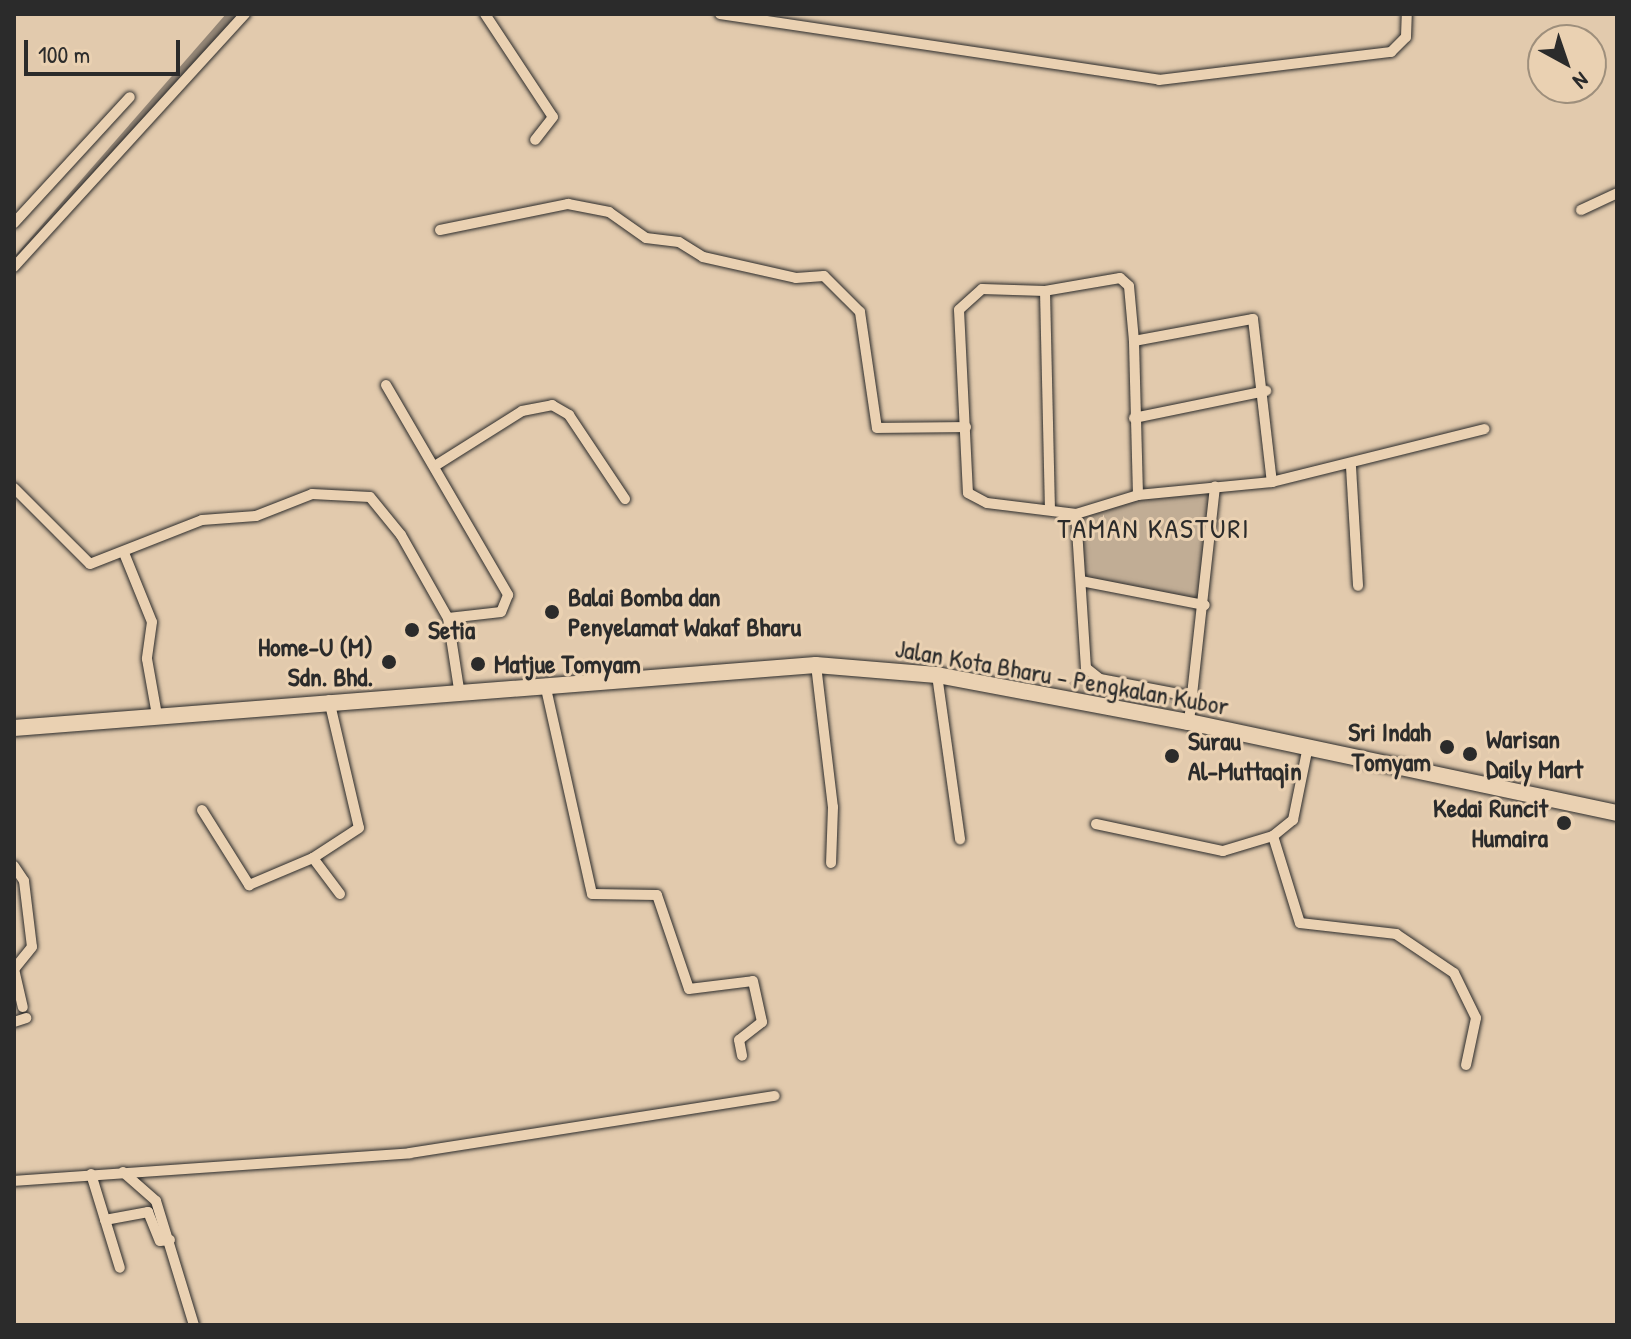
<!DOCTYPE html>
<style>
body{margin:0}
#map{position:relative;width:1631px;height:1339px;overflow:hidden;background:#e2caad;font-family:"Patrick Hand",sans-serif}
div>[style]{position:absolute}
.green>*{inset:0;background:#c1ad95}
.water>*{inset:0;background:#958777}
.roads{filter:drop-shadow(0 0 2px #2b2b2b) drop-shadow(0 0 2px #2b2b2b)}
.minor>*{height:10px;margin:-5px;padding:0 5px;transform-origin:5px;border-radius:5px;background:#ead1b2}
.primary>*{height:16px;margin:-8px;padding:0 8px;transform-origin:8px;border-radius:8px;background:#ead1b2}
.dots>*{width:22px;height:22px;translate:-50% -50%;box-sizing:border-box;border:4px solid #ead1b2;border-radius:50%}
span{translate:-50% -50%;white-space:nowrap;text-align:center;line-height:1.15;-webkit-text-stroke:6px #ead1b2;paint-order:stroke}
.poi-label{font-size:26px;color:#2b2b2b;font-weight:700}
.left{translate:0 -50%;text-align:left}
.right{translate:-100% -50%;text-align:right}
.street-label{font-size:26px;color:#2b2b2b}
.neighbourhood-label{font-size:28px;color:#2b2b2b;letter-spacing:2px}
.frame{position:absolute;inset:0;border:16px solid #2b2b2b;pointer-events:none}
.north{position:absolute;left:1527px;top:24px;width:80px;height:80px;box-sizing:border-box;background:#ead1b2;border:2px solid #9e8f7c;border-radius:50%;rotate:140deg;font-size:22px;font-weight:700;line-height:32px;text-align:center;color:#2b2b2b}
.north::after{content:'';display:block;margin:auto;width:28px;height:36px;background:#2b2b2b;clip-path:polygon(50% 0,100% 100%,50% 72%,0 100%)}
.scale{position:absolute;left:24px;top:40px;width:156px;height:36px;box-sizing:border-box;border:4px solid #2b2b2b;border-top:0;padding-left:10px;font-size:24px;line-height:28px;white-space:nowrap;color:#2b2b2b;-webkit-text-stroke:6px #ead1b2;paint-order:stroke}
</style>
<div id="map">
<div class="green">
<div style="clip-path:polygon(1215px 486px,1205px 605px,1081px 581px,1076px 515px,1138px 495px)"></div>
<div style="clip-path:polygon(1080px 674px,1080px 684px,1179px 703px,1173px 710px,1075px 692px,1069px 683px)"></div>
</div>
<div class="water">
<div style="clip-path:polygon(226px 14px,239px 14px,14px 265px,14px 257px)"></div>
</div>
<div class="roads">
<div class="minor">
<div style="left:485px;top:14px;width:123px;rotate:56.6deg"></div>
<div style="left:553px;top:117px;width:29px;rotate:128deg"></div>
<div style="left:720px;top:14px;width:444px;rotate:8.5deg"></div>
<div style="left:1159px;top:80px;width:234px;rotate:-6.9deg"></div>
<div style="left:1391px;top:52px;width:21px;rotate:-45deg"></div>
<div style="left:1406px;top:37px;width:23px;rotate:-88deg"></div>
<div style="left:1581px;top:210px;width:40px;rotate:-25deg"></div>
<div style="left:14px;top:223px;width:171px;rotate:-47.4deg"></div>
<div style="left:440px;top:230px;width:131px;rotate:-11.5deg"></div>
<div style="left:568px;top:204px;width:42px;rotate:11deg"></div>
<div style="left:609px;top:212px;width:45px;rotate:35.1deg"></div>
<div style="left:646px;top:238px;width:33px;rotate:7deg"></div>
<div style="left:679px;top:242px;width:28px;rotate:32deg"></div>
<div style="left:703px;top:257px;width:95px;rotate:12.7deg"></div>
<div style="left:796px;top:278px;width:28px;rotate:-4deg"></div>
<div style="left:824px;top:276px;width:51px;rotate:45deg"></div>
<div style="left:860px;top:312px;width:117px;rotate:81.7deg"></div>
<div style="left:877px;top:428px;width:89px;rotate:-0.6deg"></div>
<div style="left:14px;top:267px;width:343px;rotate:-47.6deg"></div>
<div style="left:1045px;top:291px;width:218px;rotate:88.7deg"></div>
<div style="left:1253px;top:319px;width:164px;rotate:83.4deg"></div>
<div style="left:1272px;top:482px;width:135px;rotate:174.5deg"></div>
<div style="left:1138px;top:495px;width:154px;rotate:-91.5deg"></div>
<div style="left:1134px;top:341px;width:121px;rotate:-10.5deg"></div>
<div style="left:1134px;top:341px;width:55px;rotate:-95.2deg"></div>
<div style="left:1129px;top:286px;width:12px;rotate:-138deg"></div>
<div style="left:1120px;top:278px;width:76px;rotate:170.2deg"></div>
<div style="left:1045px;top:291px;width:63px;rotate:-178.2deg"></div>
<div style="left:982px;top:289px;width:31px;rotate:138deg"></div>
<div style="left:959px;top:310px;width:183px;rotate:87.2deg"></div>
<div style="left:968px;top:493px;width:21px;rotate:28deg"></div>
<div style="left:987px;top:503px;width:90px;rotate:7deg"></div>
<div style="left:1076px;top:514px;width:65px;rotate:-17deg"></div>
<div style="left:386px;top:385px;width:243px;rotate:59.8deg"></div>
<div style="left:508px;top:595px;width:18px;rotate:112deg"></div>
<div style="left:501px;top:612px;width:53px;rotate:173.5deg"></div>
<div style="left:1134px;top:418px;width:135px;rotate:-11.6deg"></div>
<div style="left:438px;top:464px;width:99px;rotate:-32.2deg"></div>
<div style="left:522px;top:411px;width:31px;rotate:-11deg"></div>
<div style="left:552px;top:405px;width:20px;rotate:30deg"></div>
<div style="left:569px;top:415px;width:101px;rotate:56.3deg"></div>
<div style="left:1351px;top:467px;width:119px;rotate:86.6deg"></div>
<div style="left:1272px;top:482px;width:219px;rotate:-14deg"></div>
<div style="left:14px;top:488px;width:107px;rotate:45deg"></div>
<div style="left:90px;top:564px;width:120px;rotate:-21.4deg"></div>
<div style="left:202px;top:520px;width:54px;rotate:-4.2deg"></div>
<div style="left:256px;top:516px;width:60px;rotate:-21.4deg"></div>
<div style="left:312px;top:494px;width:58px;rotate:3deg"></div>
<div style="left:370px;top:497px;width:49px;rotate:50.8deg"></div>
<div style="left:401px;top:535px;width:95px;rotate:60.5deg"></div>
<div style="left:448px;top:618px;width:72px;rotate:81.2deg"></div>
<div style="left:1076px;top:514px;width:154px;rotate:86.3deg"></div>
<div style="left:1086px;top:668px;width:18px;rotate:38deg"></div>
<div style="left:1100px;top:679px;width:96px;rotate:10.8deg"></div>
<div style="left:124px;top:553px;width:74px;rotate:67.9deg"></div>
<div style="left:152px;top:622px;width:37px;rotate:98deg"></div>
<div style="left:147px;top:659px;width:57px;rotate:79.9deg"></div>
<div style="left:1081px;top:581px;width:126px;rotate:11deg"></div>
<div style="left:816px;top:665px;width:143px;rotate:83.2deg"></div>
<div style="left:833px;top:807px;width:56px;rotate:92deg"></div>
<div style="left:937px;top:675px;width:166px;rotate:82deg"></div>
<div style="left:545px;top:684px;width:215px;rotate:77.4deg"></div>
<div style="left:592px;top:894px;width:65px;rotate:0.9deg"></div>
<div style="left:657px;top:895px;width:99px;rotate:71.2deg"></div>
<div style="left:689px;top:989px;width:64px;rotate:-7.1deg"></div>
<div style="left:753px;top:981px;width:42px;rotate:77.6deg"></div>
<div style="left:762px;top:1022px;width:29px;rotate:142deg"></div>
<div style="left:739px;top:1040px;width:16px;rotate:79deg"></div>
<div style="left:329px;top:700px;width:131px;rotate:76.8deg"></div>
<div style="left:359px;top:828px;width:55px;rotate:146.9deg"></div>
<div style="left:313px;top:858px;width:45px;rotate:53.1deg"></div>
<div style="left:1189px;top:722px;width:237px;rotate:-83.7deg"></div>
<div style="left:202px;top:810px;width:89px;rotate:57.9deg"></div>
<div style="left:249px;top:885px;width:69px;rotate:-22.9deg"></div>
<div style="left:1096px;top:824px;width:130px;rotate:12deg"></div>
<div style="left:1223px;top:851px;width:52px;rotate:-16.7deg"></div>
<div style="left:1273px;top:836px;width:26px;rotate:-39deg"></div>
<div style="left:1293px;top:820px;width:76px;rotate:-78.5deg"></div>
<div style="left:1273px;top:836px;width:91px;rotate:72.8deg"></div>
<div style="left:1300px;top:923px;width:97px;rotate:6.5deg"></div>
<div style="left:1396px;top:934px;width:70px;rotate:33.9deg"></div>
<div style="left:1454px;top:973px;width:50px;rotate:63.9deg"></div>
<div style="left:1476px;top:1018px;width:48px;rotate:102deg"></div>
<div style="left:14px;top:866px;width:18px;rotate:56deg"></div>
<div style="left:24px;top:881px;width:66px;rotate:83.1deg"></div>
<div style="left:32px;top:947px;width:28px;rotate:129deg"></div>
<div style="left:14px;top:969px;width:39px;rotate:77deg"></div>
<div style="left:14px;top:1022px;width:13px;rotate:-18deg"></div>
<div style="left:123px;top:1172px;width:44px;rotate:41.3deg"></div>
<div style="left:156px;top:1201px;width:130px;rotate:73deg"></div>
<div style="left:91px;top:1174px;width:98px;rotate:72.9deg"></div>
<div style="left:14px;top:1181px;width:397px;rotate:-4deg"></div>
<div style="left:410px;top:1153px;width:369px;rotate:-8.9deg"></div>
<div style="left:105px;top:1220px;width:44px;rotate:-10.5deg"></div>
<div style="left:148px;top:1212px;width:31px;rotate:68deg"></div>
<div style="left:160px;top:1241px;width:10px;rotate:-6deg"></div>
</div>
<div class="primary">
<div style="left:14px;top:728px;width:804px;rotate:-4.49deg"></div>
<div style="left:816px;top:665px;width:121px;rotate:4.7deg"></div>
<div style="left:937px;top:675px;width:256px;rotate:10.6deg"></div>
<div style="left:1189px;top:722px;width:438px;rotate:12deg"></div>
</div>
</div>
<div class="dots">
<div style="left:552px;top:612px;background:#2b2b2b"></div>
<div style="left:412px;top:630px;background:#2b2b2b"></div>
<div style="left:389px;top:662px;background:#2b2b2b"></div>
<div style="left:478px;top:664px;background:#2b2b2b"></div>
<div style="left:1447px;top:747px;background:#2b2b2b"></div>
<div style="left:1470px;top:754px;background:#2b2b2b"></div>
<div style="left:1172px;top:756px;background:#2b2b2b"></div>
<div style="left:1564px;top:823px;background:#2b2b2b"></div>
</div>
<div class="poi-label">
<span class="left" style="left:568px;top:612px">Balai Bomba dan<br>Penyelamat Wakaf Bharu</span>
<span class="left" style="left:428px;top:630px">Setia</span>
<span class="right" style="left:373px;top:662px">Home-U (M)<br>Sdn. Bhd.</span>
<span class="left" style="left:494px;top:664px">Matjue Tomyam</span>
<span class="right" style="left:1431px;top:747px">Sri Indah<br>Tomyam</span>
<span class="left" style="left:1486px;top:754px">Warisan<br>Daily Mart</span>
<span class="left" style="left:1188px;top:756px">Surau<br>Al-Muttaqin</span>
<span class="right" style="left:1548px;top:823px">Kedai Runcit<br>Humaira</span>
</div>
<div class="street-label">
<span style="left:1062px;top:677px;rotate:10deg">Jalan Kota Bharu - Pengkalan Kubor</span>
</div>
<div class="neighbourhood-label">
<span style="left:1154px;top:528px">TAMAN KASTURI</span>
</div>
<div class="frame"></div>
<div class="north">N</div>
<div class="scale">100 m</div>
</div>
